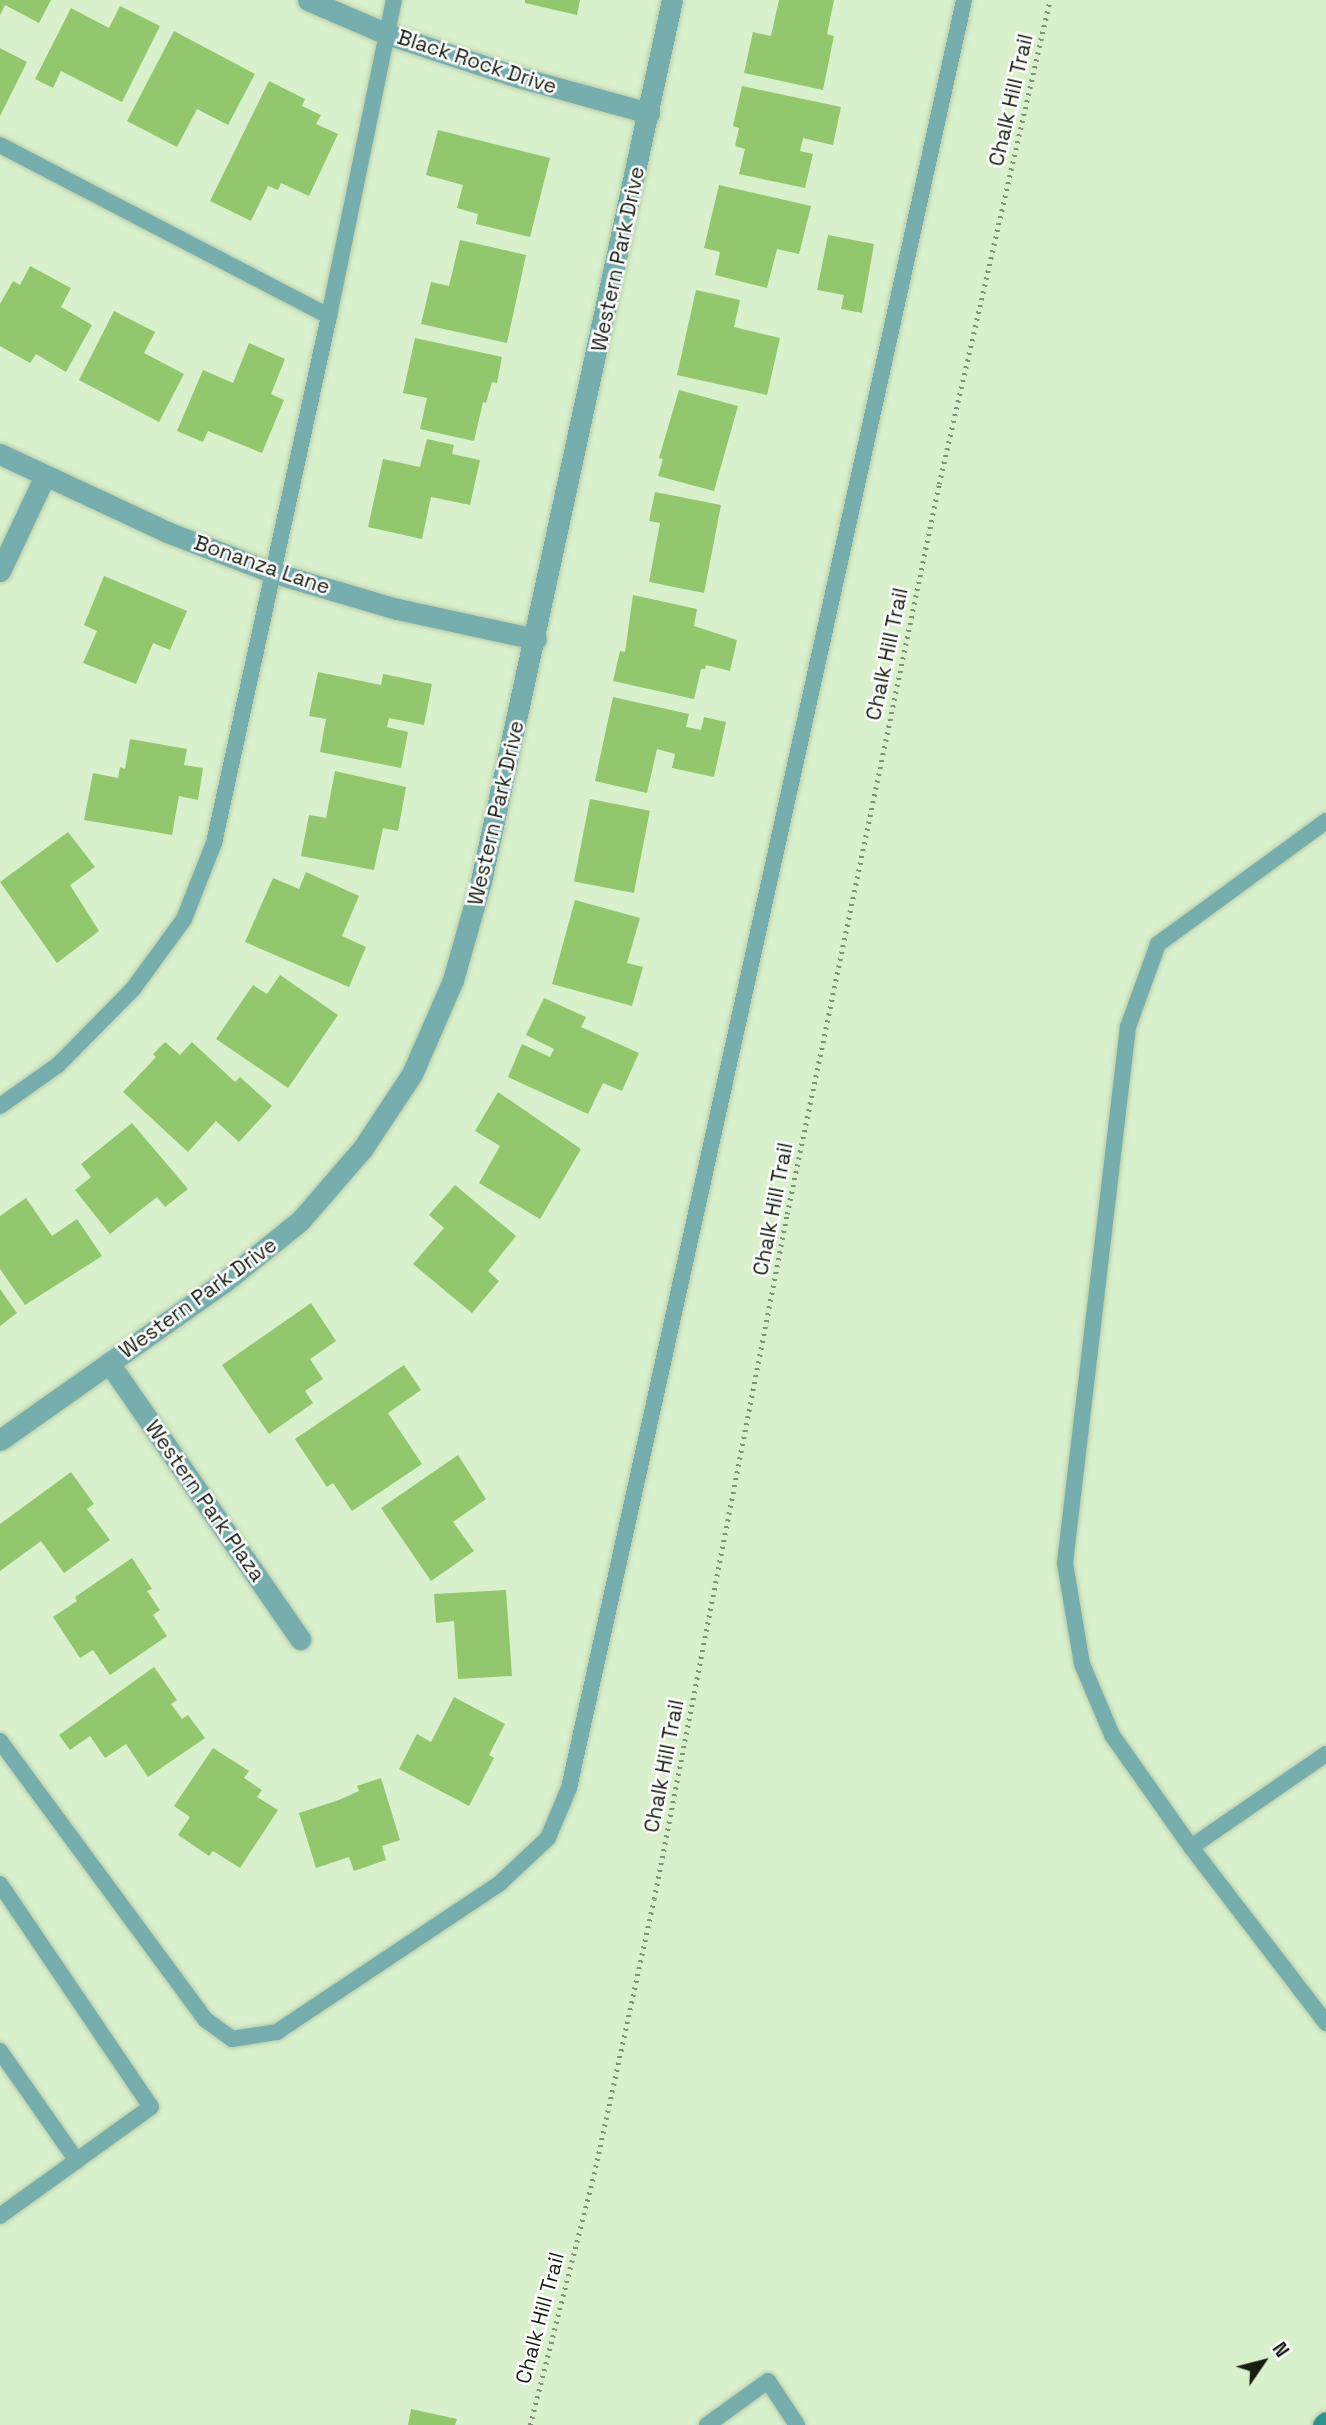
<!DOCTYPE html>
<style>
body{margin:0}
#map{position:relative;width:1326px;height:2425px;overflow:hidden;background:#d9f0cc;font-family:"Space Grotesk",sans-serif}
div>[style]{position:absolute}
.building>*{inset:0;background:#92c76d;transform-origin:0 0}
.path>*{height:4.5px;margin-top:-2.25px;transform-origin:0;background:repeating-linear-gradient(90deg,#809177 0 2px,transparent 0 7px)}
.roads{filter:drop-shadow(0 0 2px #b6caaa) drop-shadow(0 0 2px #b6caaa)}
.lane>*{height:16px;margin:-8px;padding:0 8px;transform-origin:8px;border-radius:8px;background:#75aead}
.street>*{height:21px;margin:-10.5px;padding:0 10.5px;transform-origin:10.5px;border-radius:10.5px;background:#75aead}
.secondary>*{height:21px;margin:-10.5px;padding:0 10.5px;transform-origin:10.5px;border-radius:10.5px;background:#2c9290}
span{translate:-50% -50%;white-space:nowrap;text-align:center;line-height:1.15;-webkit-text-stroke:5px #fff;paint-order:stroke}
.street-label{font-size:21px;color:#161e11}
.north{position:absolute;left:1228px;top:2327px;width:70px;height:70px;-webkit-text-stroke:5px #fff;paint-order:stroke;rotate:55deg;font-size:19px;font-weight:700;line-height:28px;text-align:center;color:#161e11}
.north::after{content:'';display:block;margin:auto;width:24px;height:32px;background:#161e11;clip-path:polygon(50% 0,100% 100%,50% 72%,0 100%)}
</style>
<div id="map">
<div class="building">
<div style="clip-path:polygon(0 0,51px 0,39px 23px,5px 5px,0 15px)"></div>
<div style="clip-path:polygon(525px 0,580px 0,577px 15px,525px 3px)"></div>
<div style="clip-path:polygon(779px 0,834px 0,827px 34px,834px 36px,823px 90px,744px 73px,753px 32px,771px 36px)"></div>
<div style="clip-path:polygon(120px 6px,160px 26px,122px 102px,61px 71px,53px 88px,35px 79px,71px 8px,109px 28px)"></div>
<div style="clip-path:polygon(174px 31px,255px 74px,228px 125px,197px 109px,177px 147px,127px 121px)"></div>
<div style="clip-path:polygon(0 48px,27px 62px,0 116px)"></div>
<div style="clip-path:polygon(269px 81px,305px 99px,302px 106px,321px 115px,316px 124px,338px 134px,309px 196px,281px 183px,278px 190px,268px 186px,251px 221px,210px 201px)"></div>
<div style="clip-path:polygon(742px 86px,841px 107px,833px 145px,803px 138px,800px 151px,813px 154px,805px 188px,739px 174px,745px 149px,735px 146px,739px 128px,733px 126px)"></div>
<div style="clip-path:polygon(438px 130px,550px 158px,530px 237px,476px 224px,478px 214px,457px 208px,463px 185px,426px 175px)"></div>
<div style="clip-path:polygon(719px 185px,811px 206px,799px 254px,777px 249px,767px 288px,715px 275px,720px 252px,704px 248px)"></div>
<div style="clip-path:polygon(828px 235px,874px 244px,862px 313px,841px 309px,844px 295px,817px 290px)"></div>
<div style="clip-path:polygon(460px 240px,526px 255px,507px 343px,421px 324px,431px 282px,449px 286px)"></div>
<div style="clip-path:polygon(30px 266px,71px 288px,61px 307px,92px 325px,66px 372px,36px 354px,30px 363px,0 346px,0 304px,13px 281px,20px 285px)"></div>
<div style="clip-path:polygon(696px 290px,740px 300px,734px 327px,780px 338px,767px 395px,677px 375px)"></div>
<div style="clip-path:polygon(114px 311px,155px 332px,144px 353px,184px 374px,159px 422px,79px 380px)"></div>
<div style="clip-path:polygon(415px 338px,502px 357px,497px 383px,492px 382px,486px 403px,483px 402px,474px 441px,420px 429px,427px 398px,403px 393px)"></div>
<div style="clip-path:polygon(249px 343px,285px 359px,271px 394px,284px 400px,262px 453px,208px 431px,203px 442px,177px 431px,203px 370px,233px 383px)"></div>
<div style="clip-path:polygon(679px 390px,738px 406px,714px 491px,658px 476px,663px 459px,659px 458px)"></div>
<div style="clip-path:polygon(427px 439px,454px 445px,452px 454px,480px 460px,470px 505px,431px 497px,422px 539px,368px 527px,383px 459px,420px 467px)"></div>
<div style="clip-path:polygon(655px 492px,721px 505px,704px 593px,649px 582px,660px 523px,649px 521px)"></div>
<div style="clip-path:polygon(104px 576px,187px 611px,170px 650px,153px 643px,136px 684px,83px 663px,97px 631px,84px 625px)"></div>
<div style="clip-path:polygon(633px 595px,697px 609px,694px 626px,737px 640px,730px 671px,706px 665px,705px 669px,701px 669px,694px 699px,613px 681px,620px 651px,625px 652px)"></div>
<div style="clip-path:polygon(318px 672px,381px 685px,383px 674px,432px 684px,424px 725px,389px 718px,387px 727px,408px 732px,401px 768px,320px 752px,326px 719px,309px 716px)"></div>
<div style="clip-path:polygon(613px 697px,689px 714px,686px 727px,701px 730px,704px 717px,726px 722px,714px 777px,672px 768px,675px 754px,657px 749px,647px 793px,595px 781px)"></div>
<div style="clip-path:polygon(130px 739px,187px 749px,184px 765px,203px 768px,198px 800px,179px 796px,172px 835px,84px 820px,93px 773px,118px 778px,120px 767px,125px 769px)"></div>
<div style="clip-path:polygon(335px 771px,406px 787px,398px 831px,383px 828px,374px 870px,301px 856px,309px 815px,326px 818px)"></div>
<div style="left:590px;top:799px;width:61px;height:84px;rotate:11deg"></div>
<div style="clip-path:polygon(68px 832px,95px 867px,70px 885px,99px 931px,57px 963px,0 882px)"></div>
<div style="clip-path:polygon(306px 872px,359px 896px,342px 936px,366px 947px,349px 987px,245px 942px,273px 878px,299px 889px)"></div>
<div style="clip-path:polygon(575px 900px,640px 918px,627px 963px,643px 967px,632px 1006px,552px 984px)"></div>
<div style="clip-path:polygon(280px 975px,338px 1015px,288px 1088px,216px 1039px,253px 985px,267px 994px)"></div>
<div style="clip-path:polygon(544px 998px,586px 1017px,581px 1027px,639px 1053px,622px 1091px,603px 1083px,588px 1114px,508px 1077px,522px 1044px,550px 1057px,554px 1049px,526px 1035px)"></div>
<div style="clip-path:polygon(165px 1042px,180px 1055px,192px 1042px,235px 1082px,240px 1077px,272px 1106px,239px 1142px,216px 1121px,188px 1152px,123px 1092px,156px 1057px,153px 1054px)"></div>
<div style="clip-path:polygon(498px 1092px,581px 1149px,540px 1219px,479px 1183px,500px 1146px,475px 1131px)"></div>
<div style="clip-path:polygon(132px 1123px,188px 1189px,165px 1207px,157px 1197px,110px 1234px,75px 1190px,91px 1177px,81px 1164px)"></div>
<div style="clip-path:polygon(455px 1185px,516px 1236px,488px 1271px,499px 1281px,472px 1313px,413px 1264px,444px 1228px,429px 1215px)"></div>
<div style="clip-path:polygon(26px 1198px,52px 1236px,77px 1219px,102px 1256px,25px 1305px,0 1269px,0 1216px)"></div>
<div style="clip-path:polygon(0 1289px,17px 1313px,0 1326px)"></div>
<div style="clip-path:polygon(311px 1303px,336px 1341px,310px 1359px,323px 1379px,305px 1391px,313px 1403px,269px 1434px,222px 1365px)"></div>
<div style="clip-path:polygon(404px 1365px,421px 1390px,388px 1413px,422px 1464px,352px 1511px,333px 1483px,327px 1487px,295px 1439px)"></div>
<div style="clip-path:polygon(458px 1455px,486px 1499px,453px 1522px,474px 1551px,431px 1581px,381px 1508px)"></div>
<div style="clip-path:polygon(71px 1472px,94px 1504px,87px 1509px,110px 1540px,64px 1573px,41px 1541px,0 1571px,0 1524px)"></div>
<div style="clip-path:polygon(132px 1558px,152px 1589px,147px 1591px,160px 1610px,153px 1615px,167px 1636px,110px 1675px,93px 1650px,80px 1658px,53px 1617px,77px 1601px,75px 1597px)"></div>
<div style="clip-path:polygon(506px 1590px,512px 1676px,458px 1679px,454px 1621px,436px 1623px,434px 1594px)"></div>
<div style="clip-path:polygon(154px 1667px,177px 1700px,171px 1704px,182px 1719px,188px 1715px,205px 1738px,148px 1777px,126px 1744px,105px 1758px,90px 1736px,70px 1750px,59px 1735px)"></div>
<div style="clip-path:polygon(454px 1697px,505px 1724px,489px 1755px,494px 1758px,469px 1806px,399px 1769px,417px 1734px,431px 1742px)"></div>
<div style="clip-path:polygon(213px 1748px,249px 1771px,244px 1778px,262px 1790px,257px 1797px,278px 1810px,240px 1868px,213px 1851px,209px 1856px,178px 1835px,190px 1817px,174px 1806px)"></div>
<div style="clip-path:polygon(381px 1778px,400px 1840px,382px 1846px,386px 1860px,354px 1871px,349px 1857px,316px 1868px,299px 1813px,339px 1800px,359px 1791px,357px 1786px)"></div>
<div style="clip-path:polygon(411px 2409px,457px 2419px,455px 2425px,408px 2425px)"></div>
</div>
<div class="path">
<div style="left:530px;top:2425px;width:259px;rotate:-75.7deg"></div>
<div style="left:594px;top:2174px;width:281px;rotate:-77.7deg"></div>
<div style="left:654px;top:1899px;width:698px;rotate:-79.01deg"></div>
<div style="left:787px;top:1214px;width:746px;rotate:-78.24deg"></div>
<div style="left:939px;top:484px;width:497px;rotate:-77.1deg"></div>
</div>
<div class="roads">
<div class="lane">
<div style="left:0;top:145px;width:371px;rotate:27.5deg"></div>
<div style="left:0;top:1106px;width:71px;rotate:-35.3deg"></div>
<div style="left:58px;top:1065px;width:107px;rotate:-45.4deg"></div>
<div style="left:133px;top:989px;width:87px;rotate:-53.9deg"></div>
<div style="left:184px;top:919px;width:82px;rotate:-68.5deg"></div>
<div style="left:214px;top:843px;width:539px;rotate:-77.69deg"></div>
<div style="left:329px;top:316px;width:323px;rotate:-78.4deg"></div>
<div style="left:0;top:1741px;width:347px;rotate:53.6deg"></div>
<div style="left:206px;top:2020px;width:32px;rotate:36deg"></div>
<div style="left:232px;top:2039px;width:46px;rotate:-8.8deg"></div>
<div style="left:277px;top:2032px;width:268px;rotate:-33.7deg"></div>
<div style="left:500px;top:1883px;width:66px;rotate:-43.2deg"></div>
<div style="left:548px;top:1838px;width:54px;rotate:-67.2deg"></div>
<div style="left:569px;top:1788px;width:1831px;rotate:-77.54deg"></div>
<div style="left:1326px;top:1754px;width:164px;rotate:145.4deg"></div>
<div style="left:1191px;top:1847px;width:222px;rotate:52.5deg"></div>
<div style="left:1191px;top:1847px;width:137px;rotate:-125.2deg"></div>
<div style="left:1112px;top:1735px;width:77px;rotate:-112.9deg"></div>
<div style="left:1082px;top:1664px;width:102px;rotate:-99.6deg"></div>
<div style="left:1065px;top:1563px;width:540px;rotate:-83.3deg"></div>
<div style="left:1128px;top:1027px;width:88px;rotate:-70.1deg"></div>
<div style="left:1158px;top:944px;width:208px;rotate:-36.2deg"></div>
<div style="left:0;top:1884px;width:269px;rotate:55.9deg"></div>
<div style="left:151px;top:2107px;width:186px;rotate:144.2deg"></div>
<div style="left:0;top:2051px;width:134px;rotate:55deg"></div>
<div style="left:707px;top:2425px;width:75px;rotate:-35.8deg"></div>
<div style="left:768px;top:2381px;width:53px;rotate:56.6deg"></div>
</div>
<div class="street">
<div style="left:308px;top:0;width:86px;rotate:23.3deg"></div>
<div style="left:387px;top:34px;width:138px;rotate:18.2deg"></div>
<div style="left:518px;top:77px;width:136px;rotate:15.4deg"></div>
<div style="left:0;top:454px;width:184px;rotate:25deg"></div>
<div style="left:167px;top:532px;width:111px;rotate:21deg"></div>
<div style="left:271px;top:572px;width:131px;rotate:16.4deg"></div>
<div style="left:397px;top:609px;width:142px;rotate:12.2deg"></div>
<div style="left:0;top:571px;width:103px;rotate:-64.7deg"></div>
<div style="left:109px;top:1363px;width:336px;rotate:55.3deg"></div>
<div style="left:0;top:1440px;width:274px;rotate:-35.2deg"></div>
<div style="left:224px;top:1282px;width:97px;rotate:-38.8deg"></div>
<div style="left:300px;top:1221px;width:96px;rotate:-49.2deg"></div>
<div style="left:363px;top:1148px;width:89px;rotate:-56.5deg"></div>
<div style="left:412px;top:1074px;width:103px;rotate:-66.4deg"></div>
<div style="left:453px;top:980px;width:103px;rotate:-74.2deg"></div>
<div style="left:481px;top:881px;width:901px;rotate:-77.77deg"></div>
</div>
<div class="secondary">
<div style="left:1323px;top:2425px;width:4px;rotate:-45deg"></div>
</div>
</div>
<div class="street-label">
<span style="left:477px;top:62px;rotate:18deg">Black Rock Drive</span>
<span style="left:1011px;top:100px;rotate:-77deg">Chalk Hill Trail</span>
<span style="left:618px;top:259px;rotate:-78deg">Western Park Drive</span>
<span style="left:262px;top:565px;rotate:19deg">Bonanza Lane</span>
<span style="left:887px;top:654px;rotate:-78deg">Chalk Hill Trail</span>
<span style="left:496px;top:813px;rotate:-77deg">Western Park Drive</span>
<span style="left:773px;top:1209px;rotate:-79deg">Chalk Hill Trail</span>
<span style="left:198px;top:1298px;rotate:-36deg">Western Park Drive</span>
<span style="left:205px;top:1501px;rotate:55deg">Western Park Plaza</span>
<span style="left:664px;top:1766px;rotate:-79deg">Chalk Hill Trail</span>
<span style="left:540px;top:2318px;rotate:-75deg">Chalk Hill Trail</span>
</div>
<div class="north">N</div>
</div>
